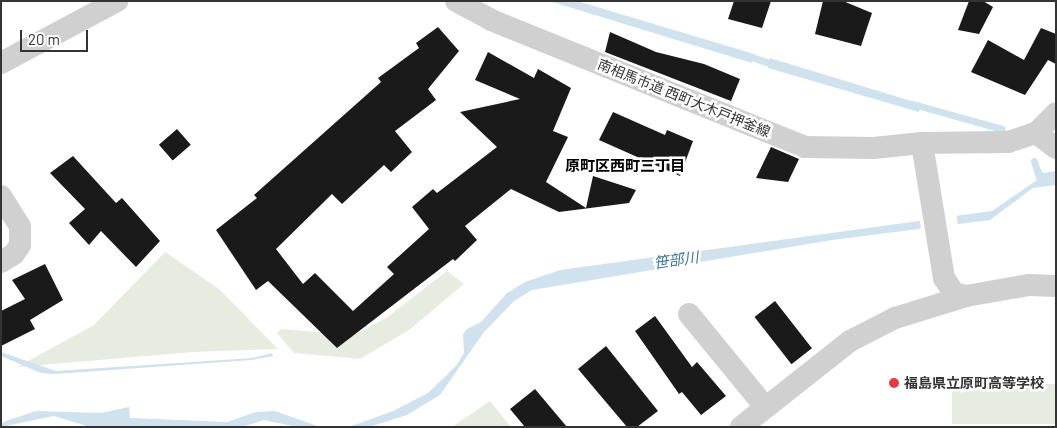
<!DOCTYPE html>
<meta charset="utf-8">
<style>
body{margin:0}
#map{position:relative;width:1057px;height:428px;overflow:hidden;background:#fff;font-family:Barlow,"Noto Sans JP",sans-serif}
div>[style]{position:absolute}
.green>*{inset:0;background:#e6ecdf;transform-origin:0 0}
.water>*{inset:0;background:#cfe2ee}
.pier>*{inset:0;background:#fff;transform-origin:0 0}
.stream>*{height:7px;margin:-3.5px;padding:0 3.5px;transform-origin:3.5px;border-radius:3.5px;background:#cfe2ee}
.building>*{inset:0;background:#1a1a1a;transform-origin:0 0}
.street>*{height:22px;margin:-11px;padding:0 11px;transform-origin:11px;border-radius:11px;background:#d0d0d0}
.dots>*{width:14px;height:14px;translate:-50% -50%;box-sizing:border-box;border:2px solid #fff;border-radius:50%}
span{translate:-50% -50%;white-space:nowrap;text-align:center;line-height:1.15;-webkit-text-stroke:5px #fff;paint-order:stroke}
.street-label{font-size:14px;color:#333}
.poi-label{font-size:14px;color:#333;font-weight:700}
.left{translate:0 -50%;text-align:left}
.neighbourhood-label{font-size:15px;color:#000;font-weight:700}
.water-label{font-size:15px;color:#3f7597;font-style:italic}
.frame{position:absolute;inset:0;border:2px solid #333;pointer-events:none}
.scale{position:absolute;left:20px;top:30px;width:68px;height:22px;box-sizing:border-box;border:2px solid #333;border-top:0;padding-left:6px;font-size:15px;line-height:18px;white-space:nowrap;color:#333;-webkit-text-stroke:4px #fff;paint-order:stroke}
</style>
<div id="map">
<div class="green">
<div style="clip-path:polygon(165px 252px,219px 289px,278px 349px,193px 352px,17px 367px,94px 325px)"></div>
<div style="clip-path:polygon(447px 271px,464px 284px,409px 330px,360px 359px,294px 353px,277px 333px,281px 329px,354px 335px,386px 318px)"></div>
<div style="left:1056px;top:384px;width:40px;height:104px;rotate:90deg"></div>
<div style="clip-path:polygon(490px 401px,511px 427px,452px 427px)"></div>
</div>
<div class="water">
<div style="clip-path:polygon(549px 1px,577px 1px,754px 54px,752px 63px)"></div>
<div style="clip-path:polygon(770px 58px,921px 104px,919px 112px,768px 68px)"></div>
<div style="clip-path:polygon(1035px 169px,1041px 169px,1043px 173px,1056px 171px,1056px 185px,1033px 188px,990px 220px,832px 240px,532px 290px,514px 301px,484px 332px,440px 395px,407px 415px,369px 427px,349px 427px,393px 411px,428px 393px,456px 366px,464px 353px,463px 334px,467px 329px,481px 322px,507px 293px,525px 282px,560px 270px,992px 211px,1037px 180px)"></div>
<div style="clip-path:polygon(1px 352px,56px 371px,253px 358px,272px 353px,273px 356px,252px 360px,55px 374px,41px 373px,1px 356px)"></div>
<div style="clip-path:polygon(129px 407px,130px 418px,227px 422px,256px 412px,275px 411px,320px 427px,297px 427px,264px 420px,242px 427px,90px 427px,54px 416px,1px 427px,3px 422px,36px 411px,101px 413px)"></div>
</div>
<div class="pier">
<div style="left:956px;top:212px;width:15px;height:37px;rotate:82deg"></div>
</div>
<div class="stream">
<div style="left:745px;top:55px;width:35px;rotate:18deg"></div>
<div style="left:913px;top:104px;width:92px;rotate:15.7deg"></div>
<div style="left:1034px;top:161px;width:17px;rotate:73deg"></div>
</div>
<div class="building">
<div style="clip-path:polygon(734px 1px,771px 1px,762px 28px,728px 19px)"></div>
<div style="clip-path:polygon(823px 1px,843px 1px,872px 13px,861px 46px,815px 34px)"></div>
<div style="clip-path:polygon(969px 1px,983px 1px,993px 7px,979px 34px,958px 30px)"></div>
<div style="clip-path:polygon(438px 27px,459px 51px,428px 89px,436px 100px,395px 131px,412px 152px,391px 172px,384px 165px,342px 204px,332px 194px,276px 249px,303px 284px,315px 273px,353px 311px,394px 274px,387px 267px,429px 229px,412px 207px,433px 189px,437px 193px,497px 147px,460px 112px,520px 99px,475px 80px,488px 52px,534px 78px,538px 69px,571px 88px,553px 131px,568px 137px,546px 182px,586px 208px,593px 176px,636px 190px,629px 203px,559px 212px,511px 189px,465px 226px,477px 240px,455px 261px,453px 259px,337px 348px,268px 281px,256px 290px,216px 230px,257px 198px,254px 195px,381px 82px,378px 78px,419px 48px,416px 43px)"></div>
<div style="clip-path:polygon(1041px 28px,1056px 34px,1056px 64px,1048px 60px,1025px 95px,971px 72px,988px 40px,1024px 60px)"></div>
<div style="clip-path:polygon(610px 32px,656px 52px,704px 64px,740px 79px,731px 101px,605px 52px)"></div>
<div style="clip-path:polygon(613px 112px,665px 135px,667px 130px,693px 141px,680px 176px,599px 140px)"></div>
<div style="left:177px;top:129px;width:21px;height:24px;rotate:49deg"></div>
<div style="clip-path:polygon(771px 147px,799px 159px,788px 182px,756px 178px)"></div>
<div style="clip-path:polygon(73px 156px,116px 203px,122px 198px,160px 241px,136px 267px,101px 231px,89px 245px,69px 223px,85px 209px,50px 173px)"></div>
<div style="clip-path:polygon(45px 264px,63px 300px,30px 320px,35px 329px,1px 346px,1px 311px,25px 299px,12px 280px)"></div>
<div style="left:775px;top:301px;width:60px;height:26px;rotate:52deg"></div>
<div style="clip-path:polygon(655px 316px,692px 367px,697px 362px,726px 396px,701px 415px,682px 392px,679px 394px,635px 331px)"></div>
<div style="clip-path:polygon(606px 346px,658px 411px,637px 427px,627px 427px,578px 369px)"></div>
<div style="clip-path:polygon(535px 389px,567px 427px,525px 427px,510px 409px)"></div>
</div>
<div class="street">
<div style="left:456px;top:1px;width:40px;rotate:28deg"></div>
<div style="left:491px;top:20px;width:339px;rotate:22deg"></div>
<div style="left:805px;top:147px;width:69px;rotate:0.8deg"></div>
<div style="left:874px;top:148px;width:48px;rotate:-5.9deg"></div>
<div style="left:1px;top:63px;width:132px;rotate:-28.1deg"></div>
<div style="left:1036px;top:133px;width:25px;rotate:37deg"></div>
<div style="left:1px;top:196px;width:36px;rotate:58deg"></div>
<div style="left:20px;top:227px;width:18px;rotate:90deg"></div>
<div style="left:20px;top:245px;width:11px;rotate:124deg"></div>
<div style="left:14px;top:254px;width:15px;rotate:148deg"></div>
<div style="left:966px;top:296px;width:64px;rotate:-9.9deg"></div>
<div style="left:1029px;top:285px;width:27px;rotate:2deg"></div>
<div style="left:689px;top:314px;width:120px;rotate:50.7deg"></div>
<div style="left:741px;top:427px;width:139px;rotate:-38.3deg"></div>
<div style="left:850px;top:341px;width:51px;rotate:-27.1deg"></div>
<div style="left:895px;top:318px;width:74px;rotate:-17.2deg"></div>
<div style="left:966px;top:296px;width:12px;rotate:-166deg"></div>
<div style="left:954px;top:293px;width:18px;rotate:-124deg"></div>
<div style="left:944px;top:278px;width:137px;rotate:-99.3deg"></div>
<div style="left:922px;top:143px;width:86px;rotate:-0.7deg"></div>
<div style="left:1008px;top:142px;width:29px;rotate:-18deg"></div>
<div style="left:1036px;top:133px;width:28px;rotate:-45deg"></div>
</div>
<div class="dots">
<div style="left:894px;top:383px;background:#e63946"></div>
</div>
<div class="street-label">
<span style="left:684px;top:98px;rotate:22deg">南相馬市道 西町大木戸押釜線</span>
</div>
<div class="poi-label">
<span class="left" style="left:904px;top:383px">福島県立原町高等学校</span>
</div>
<div class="neighbourhood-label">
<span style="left:625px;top:166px">原町区西町三丁目</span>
</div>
<div class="water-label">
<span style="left:676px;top:260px;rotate:-8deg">笹部川</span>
</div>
<div class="frame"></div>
<div class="scale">20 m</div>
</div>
